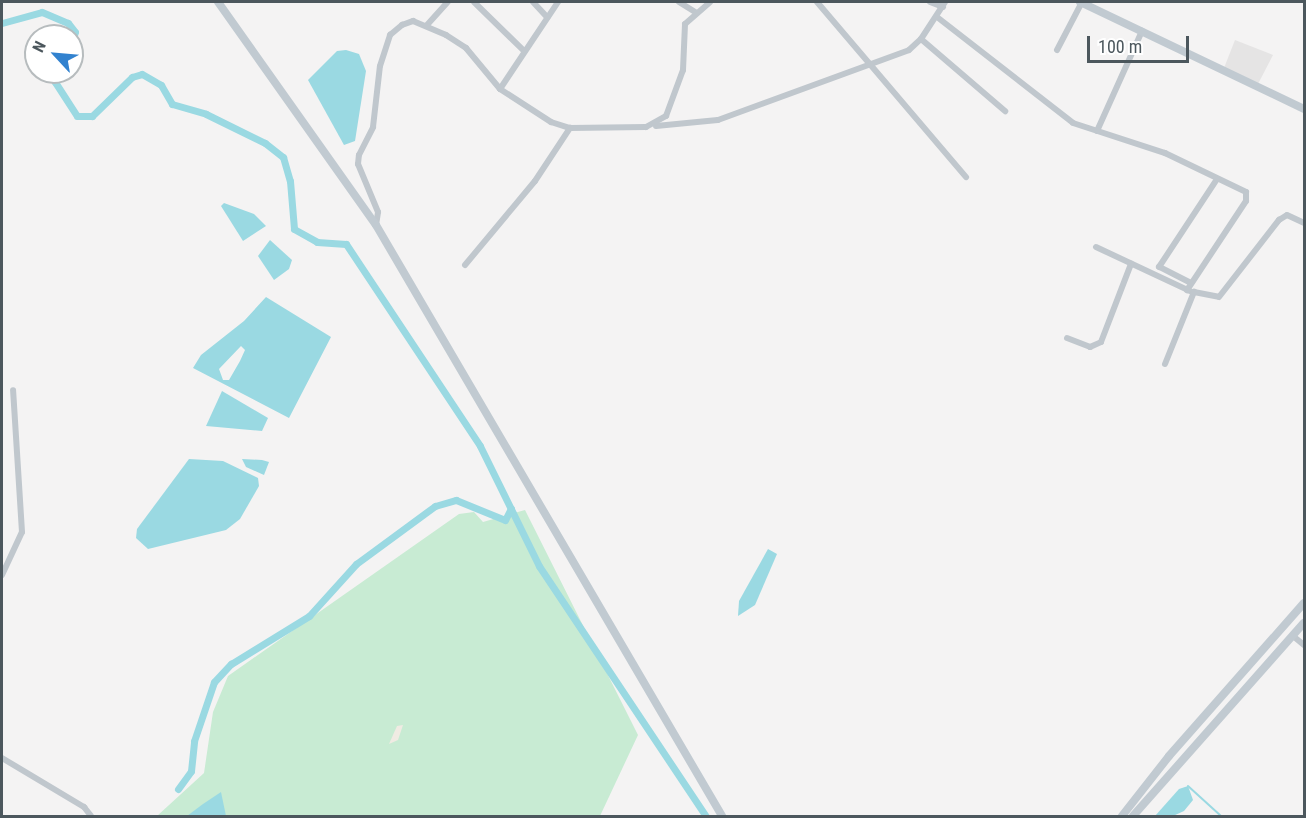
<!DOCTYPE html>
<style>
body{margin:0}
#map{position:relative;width:1306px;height:818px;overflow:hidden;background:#f4f3f3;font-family:"Roboto Condensed",sans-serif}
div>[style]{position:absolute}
.education>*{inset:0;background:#e5e4e4}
.green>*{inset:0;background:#c8ebd3}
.sand>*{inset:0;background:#f0ebe3}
.water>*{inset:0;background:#9ad9e2}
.stream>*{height:2px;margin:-1px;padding:0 1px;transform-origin:1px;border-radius:1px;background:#9ad9e2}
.canal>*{height:7px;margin:-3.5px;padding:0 3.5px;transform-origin:3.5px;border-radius:3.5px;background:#9ad9e2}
.street>*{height:6px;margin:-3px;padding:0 3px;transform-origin:3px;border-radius:3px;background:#c0c7cd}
.secondary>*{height:8px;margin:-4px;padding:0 4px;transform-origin:4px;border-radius:4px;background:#c1cad1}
span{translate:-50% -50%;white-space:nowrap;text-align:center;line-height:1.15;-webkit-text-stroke:6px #fff;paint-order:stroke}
.frame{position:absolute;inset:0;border:3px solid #4c575d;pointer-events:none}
.north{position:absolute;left:24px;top:24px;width:60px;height:60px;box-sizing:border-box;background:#fff;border:2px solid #b7bcbe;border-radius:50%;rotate:296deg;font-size:16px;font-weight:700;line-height:24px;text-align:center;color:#4c575d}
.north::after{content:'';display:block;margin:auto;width:21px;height:27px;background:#3282cf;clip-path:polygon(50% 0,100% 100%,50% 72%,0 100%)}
.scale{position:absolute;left:1087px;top:36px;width:102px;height:27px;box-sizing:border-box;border:3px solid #4c575d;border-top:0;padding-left:8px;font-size:18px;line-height:21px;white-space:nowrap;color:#4c575d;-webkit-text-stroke:4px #fff;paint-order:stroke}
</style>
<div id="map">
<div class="education">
<div style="clip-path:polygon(1235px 40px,1273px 55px,1258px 84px,1224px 68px)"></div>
</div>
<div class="green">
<div style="clip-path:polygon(525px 510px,638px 735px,600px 816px,157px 816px,204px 773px,213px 712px,228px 676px,459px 514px,474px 512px,483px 522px)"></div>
</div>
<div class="sand">
<div style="clip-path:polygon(403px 725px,398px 740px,389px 744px,397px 726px)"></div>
</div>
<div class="water">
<div style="clip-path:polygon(346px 50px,359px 54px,366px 71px,355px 141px,344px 145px,308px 80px,337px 51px)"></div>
<div style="clip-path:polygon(224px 203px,254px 214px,266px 226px,243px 241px,221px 206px)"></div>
<div style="clip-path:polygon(270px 240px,292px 260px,289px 269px,274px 280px,258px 256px)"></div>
<div style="clip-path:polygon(evenodd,266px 297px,331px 337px,289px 418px,193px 368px,201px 355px,244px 321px,266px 297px,241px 346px,245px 350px,240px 361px,229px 380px,223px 380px,219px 369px,241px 346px)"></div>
<div style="clip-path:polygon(222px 391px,268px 418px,262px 431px,206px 426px)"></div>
<div style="clip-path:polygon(189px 459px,223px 461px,258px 478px,259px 486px,240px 519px,226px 530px,148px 549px,136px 538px,137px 529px)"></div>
<div style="clip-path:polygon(242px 459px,262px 460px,269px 462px,264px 475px,246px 467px)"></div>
<div style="clip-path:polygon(768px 549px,777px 554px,755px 605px,738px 616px,739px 601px)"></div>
<div style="clip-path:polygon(1188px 786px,1193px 800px,1184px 811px,1173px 816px,1155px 816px,1179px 789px)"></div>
<div style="clip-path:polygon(221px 792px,226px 816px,187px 816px,203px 804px)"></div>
</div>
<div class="stream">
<div style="left:1188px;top:786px;width:45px;rotate:42.3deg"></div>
</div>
<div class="canal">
<div style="left:2px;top:23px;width:41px;rotate:-15.4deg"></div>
<div style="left:42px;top:12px;width:28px;rotate:23deg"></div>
<div style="left:68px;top:23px;width:11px;rotate:52deg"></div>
<div style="left:75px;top:32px;width:9px;rotate:108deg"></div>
<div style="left:57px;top:72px;width:10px;rotate:101deg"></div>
<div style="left:55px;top:82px;width:40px;rotate:57.1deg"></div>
<div style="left:77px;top:116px;width:15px"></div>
<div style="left:92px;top:116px;width:56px;rotate:-44.3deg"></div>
<div style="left:132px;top:77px;width:10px;rotate:-17deg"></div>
<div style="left:142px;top:74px;width:22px;rotate:30deg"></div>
<div style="left:161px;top:85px;width:22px;rotate:60deg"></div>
<div style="left:172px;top:104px;width:35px;rotate:16deg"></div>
<div style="left:206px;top:114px;width:66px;rotate:26.2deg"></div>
<div style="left:265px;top:143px;width:23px;rotate:38deg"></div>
<div style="left:283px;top:157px;width:25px;rotate:74deg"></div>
<div style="left:290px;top:181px;width:48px;rotate:85.2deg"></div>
<div style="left:294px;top:229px;width:26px;rotate:29deg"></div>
<div style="left:317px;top:242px;width:29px;rotate:4deg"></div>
<div style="left:346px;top:244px;width:242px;rotate:56.4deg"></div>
<div style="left:480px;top:446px;width:134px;rotate:63.8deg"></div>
<div style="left:539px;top:566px;width:301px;rotate:56.3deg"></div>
<div style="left:178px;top:789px;width:22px;rotate:-54deg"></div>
<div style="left:191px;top:771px;width:30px;rotate:-84deg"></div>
<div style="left:194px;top:741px;width:62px;rotate:-71.3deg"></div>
<div style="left:214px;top:682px;width:25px;rotate:-47deg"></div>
<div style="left:231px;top:664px;width:92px;rotate:-31.6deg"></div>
<div style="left:309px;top:616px;width:70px;rotate:-47.9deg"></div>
<div style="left:356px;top:564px;width:98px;rotate:-36.3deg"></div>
<div style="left:435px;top:506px;width:22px;rotate:-16deg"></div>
<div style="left:456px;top:500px;width:53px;rotate:22.2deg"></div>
<div style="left:505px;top:520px;width:13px;rotate:-63deg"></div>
</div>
<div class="street">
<div style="left:474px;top:2px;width:70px;rotate:44.4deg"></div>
<div style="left:533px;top:2px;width:21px;rotate:47deg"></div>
<div style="left:679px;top:2px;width:19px;rotate:32deg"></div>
<div style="left:817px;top:2px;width:230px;rotate:49.6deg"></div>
<div style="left:930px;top:2px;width:14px;rotate:21deg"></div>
<div style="left:937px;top:17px;width:172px;rotate:37.9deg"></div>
<div style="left:1073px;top:123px;width:97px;rotate:18.1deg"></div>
<div style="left:1165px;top:153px;width:90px;rotate:25.7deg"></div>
<div style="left:1246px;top:192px;width:9px;rotate:90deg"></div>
<div style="left:1246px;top:201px;width:107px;rotate:123.5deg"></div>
<div style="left:427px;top:25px;width:31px;rotate:-48deg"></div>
<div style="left:921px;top:39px;width:111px;rotate:40.6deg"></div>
<div style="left:1057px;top:50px;width:54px;rotate:-62.5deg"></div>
<div style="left:500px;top:89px;width:105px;rotate:-56.3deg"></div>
<div style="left:656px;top:126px;width:62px;rotate:-5.5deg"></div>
<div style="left:718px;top:120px;width:203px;rotate:-20.1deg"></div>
<div style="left:909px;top:50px;width:16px;rotate:-43deg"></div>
<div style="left:921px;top:39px;width:44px;rotate:-57deg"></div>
<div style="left:1097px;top:131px;width:110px;rotate:-65.8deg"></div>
<div style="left:376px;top:225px;width:13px;rotate:-81deg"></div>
<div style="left:378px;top:212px;width:52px;rotate:-112.6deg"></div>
<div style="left:358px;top:164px;width:9px;rotate:-84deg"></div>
<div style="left:359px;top:155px;width:31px;rotate:-63deg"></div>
<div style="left:373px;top:127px;width:61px;rotate:-83.5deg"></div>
<div style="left:380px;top:66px;width:33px;rotate:-72deg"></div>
<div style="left:390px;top:35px;width:16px;rotate:-40deg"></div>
<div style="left:402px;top:25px;width:12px;rotate:-20deg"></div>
<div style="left:413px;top:21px;width:36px;rotate:23deg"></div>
<div style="left:446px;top:35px;width:24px;rotate:33deg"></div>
<div style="left:466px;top:48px;width:53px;rotate:50.3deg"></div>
<div style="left:500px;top:89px;width:61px;rotate:32.9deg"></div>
<div style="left:551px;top:122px;width:20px;rotate:18deg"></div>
<div style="left:570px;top:128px;width:76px;rotate:-0.8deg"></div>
<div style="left:646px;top:127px;width:23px;rotate:-29deg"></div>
<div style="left:666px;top:116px;width:49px;rotate:-69.7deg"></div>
<div style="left:683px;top:70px;width:46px;rotate:-87.5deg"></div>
<div style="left:685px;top:24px;width:33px;rotate:-41deg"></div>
<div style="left:1096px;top:247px;width:104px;rotate:25.1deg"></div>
<div style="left:465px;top:265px;width:109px;rotate:-50.2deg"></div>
<div style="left:535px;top:181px;width:64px;rotate:-56.6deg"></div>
<div style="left:1191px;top:283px;width:36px;rotate:-153deg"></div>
<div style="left:1159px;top:267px;width:105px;rotate:-56.6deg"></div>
<div style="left:1067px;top:338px;width:25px;rotate:21deg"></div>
<div style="left:1090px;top:347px;width:12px;rotate:-24deg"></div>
<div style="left:1101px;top:342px;width:84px;rotate:-69deg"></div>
<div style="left:1165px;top:364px;width:78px;rotate:-68.1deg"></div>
<div style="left:1194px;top:292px;width:25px;rotate:11deg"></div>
<div style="left:1219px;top:297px;width:98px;rotate:-52.1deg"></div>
<div style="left:1279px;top:220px;width:9px;rotate:-32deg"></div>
<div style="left:1287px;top:215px;width:19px;rotate:25deg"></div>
<div style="left:2px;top:575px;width:47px;rotate:-65.1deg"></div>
<div style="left:22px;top:532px;width:142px;rotate:-93.6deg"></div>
<div style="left:1293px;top:636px;width:14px;rotate:39deg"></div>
<div style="left:2px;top:758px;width:96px;rotate:30.9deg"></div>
<div style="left:84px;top:807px;width:11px;rotate:52deg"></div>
</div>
<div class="secondary">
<div style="left:218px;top:2px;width:273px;rotate:54.7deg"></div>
<div style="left:376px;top:225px;width:685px;rotate:59.65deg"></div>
<div style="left:1080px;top:2px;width:248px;rotate:25.5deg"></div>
<div style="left:1122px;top:816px;width:76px;rotate:-51.9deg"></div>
<div style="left:1169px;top:756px;width:204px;rotate:-48.6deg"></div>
<div style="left:1133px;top:816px;width:258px;rotate:-48.5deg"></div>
</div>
<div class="frame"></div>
<div class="north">N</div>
<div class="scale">100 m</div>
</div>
